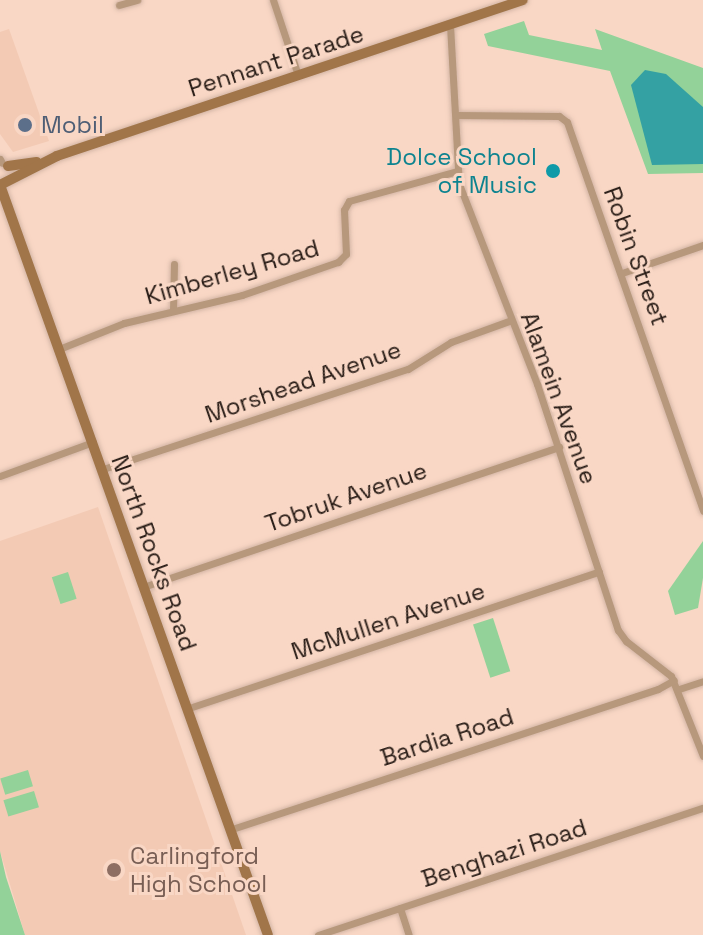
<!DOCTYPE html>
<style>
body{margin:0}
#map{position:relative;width:703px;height:935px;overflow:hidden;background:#f9d7c5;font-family:"Space Grotesk",sans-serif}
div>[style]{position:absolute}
.built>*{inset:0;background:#f3cab4}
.green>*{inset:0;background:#93d299;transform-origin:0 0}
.water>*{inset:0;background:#34a1a3}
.roads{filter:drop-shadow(0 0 2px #d3b5a5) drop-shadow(0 0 2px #d3b5a5)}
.street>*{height:7px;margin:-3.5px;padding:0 3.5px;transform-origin:3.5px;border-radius:3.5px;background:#b7987c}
.secondary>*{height:10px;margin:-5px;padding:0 5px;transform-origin:5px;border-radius:5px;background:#a17549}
.dots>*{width:22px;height:22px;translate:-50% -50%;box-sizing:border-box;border:4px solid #f9d7c5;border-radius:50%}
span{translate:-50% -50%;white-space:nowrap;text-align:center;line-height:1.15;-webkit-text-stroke:6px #f9d7c5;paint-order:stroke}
.street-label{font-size:24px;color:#271b15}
.service-label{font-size:24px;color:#4e5e75}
.left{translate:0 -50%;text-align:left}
.culture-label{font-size:24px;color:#0d838f}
.right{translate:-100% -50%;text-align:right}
.education-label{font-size:24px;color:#785e54}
</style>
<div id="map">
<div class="built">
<div style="clip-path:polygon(9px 29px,49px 141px,13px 152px,0 134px,0 32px)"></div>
<div style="clip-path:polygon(98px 507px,246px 935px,25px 935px,0 851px,0 541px)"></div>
</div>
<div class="green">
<div style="clip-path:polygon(524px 21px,529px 35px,602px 50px,595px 29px,703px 68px,703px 173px,648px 174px,610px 71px,488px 46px,484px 34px)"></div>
<div style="clip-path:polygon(703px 541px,703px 578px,698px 608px,675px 615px,668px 591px)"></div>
<div style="left:68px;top:572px;width:28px;height:17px;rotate:72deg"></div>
<div style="left:493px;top:618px;width:56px;height:21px;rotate:72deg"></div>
<div style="left:28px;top:770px;width:17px;height:29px;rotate:73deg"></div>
<div style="left:34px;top:791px;width:17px;height:32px;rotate:73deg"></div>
<div style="clip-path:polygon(0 851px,6px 877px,25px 935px,0 935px)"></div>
</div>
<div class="water">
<div style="clip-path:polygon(645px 70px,666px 74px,703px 107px,703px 164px,652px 165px,631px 85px)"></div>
</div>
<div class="roads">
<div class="street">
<div style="left:273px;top:0;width:79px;rotate:71.6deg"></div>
<div style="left:119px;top:5px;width:19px;rotate:-16deg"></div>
<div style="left:450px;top:25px;width:159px;rotate:86.8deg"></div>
<div style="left:459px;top:184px;width:215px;rotate:68.7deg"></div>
<div style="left:537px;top:384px;width:259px;rotate:71.8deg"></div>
<div style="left:618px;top:630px;width:14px;rotate:54deg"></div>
<div style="left:626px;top:641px;width:57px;rotate:37.9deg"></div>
<div style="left:671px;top:676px;width:86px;rotate:68.2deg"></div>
<div style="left:456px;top:115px;width:103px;rotate:0.6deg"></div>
<div style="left:559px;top:116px;width:10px;rotate:37deg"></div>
<div style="left:567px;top:122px;width:412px;rotate:70.7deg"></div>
<div style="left:0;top:159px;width:4px;rotate:63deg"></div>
<div style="left:622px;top:273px;width:86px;rotate:-19.1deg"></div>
<div style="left:173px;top:311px;width:47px;rotate:-88.8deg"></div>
<div style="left:59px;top:349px;width:70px;rotate:-21.8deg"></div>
<div style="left:124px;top:323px;width:121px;rotate:-13.3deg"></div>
<div style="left:242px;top:295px;width:102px;rotate:-19deg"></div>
<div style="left:338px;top:262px;width:11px;rotate:-45deg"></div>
<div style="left:346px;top:254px;width:44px;rotate:-92.6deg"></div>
<div style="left:344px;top:210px;width:10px;rotate:-61deg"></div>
<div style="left:349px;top:201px;width:112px;rotate:-15.5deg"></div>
<div style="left:103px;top:469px;width:321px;rotate:-18.2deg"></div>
<div style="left:408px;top:369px;width:51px;rotate:-32.1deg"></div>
<div style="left:451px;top:342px;width:62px;rotate:-19.9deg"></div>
<div style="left:0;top:476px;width:99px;rotate:-20.1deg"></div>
<div style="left:146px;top:586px;width:436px;rotate:-18.6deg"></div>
<div style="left:679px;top:689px;width:25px;rotate:-18deg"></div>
<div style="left:189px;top:708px;width:432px;rotate:-18.4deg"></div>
<div style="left:232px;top:829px;width:448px;rotate:-18.2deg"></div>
<div style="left:658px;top:689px;width:18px;rotate:-29deg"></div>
<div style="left:400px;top:908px;width:28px;rotate:72deg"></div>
<div style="left:318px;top:935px;width:405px;rotate:-18.3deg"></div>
</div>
<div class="secondary">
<div style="left:8px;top:166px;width:29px;rotate:-8deg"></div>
<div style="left:0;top:185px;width:796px;rotate:70.34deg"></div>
<div style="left:0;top:185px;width:64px;rotate:-27deg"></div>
<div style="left:57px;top:156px;width:491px;rotate:-18.5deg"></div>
</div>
</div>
<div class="dots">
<div style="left:25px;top:125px;background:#5c6f8a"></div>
<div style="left:553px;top:171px;background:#0f9aa8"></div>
<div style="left:114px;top:870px;background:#8d6e63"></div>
</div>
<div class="street-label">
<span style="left:276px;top:61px;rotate:-18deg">Pennant Parade</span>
<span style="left:636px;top:256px;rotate:70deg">Robin Street</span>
<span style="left:232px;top:272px;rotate:-16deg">Kimberley Road</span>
<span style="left:303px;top:382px;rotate:-19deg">Morshead Avenue</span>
<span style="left:559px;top:398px;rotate:70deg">Alamein Avenue</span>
<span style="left:346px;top:497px;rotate:-19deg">Tobruk Avenue</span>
<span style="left:154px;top:553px;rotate:70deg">North Rocks Road</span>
<span style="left:388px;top:621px;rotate:-18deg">McMullen Avenue</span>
<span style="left:447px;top:737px;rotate:-18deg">Bardia Road</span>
<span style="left:504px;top:853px;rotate:-18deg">Benghazi Road</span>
</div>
<div class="service-label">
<span class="left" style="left:41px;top:125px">Mobil</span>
</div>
<div class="culture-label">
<span class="right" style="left:537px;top:171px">Dolce School<br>of Music</span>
</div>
<div class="education-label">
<span class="left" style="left:130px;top:870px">Carlingford<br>High School</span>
</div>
</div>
